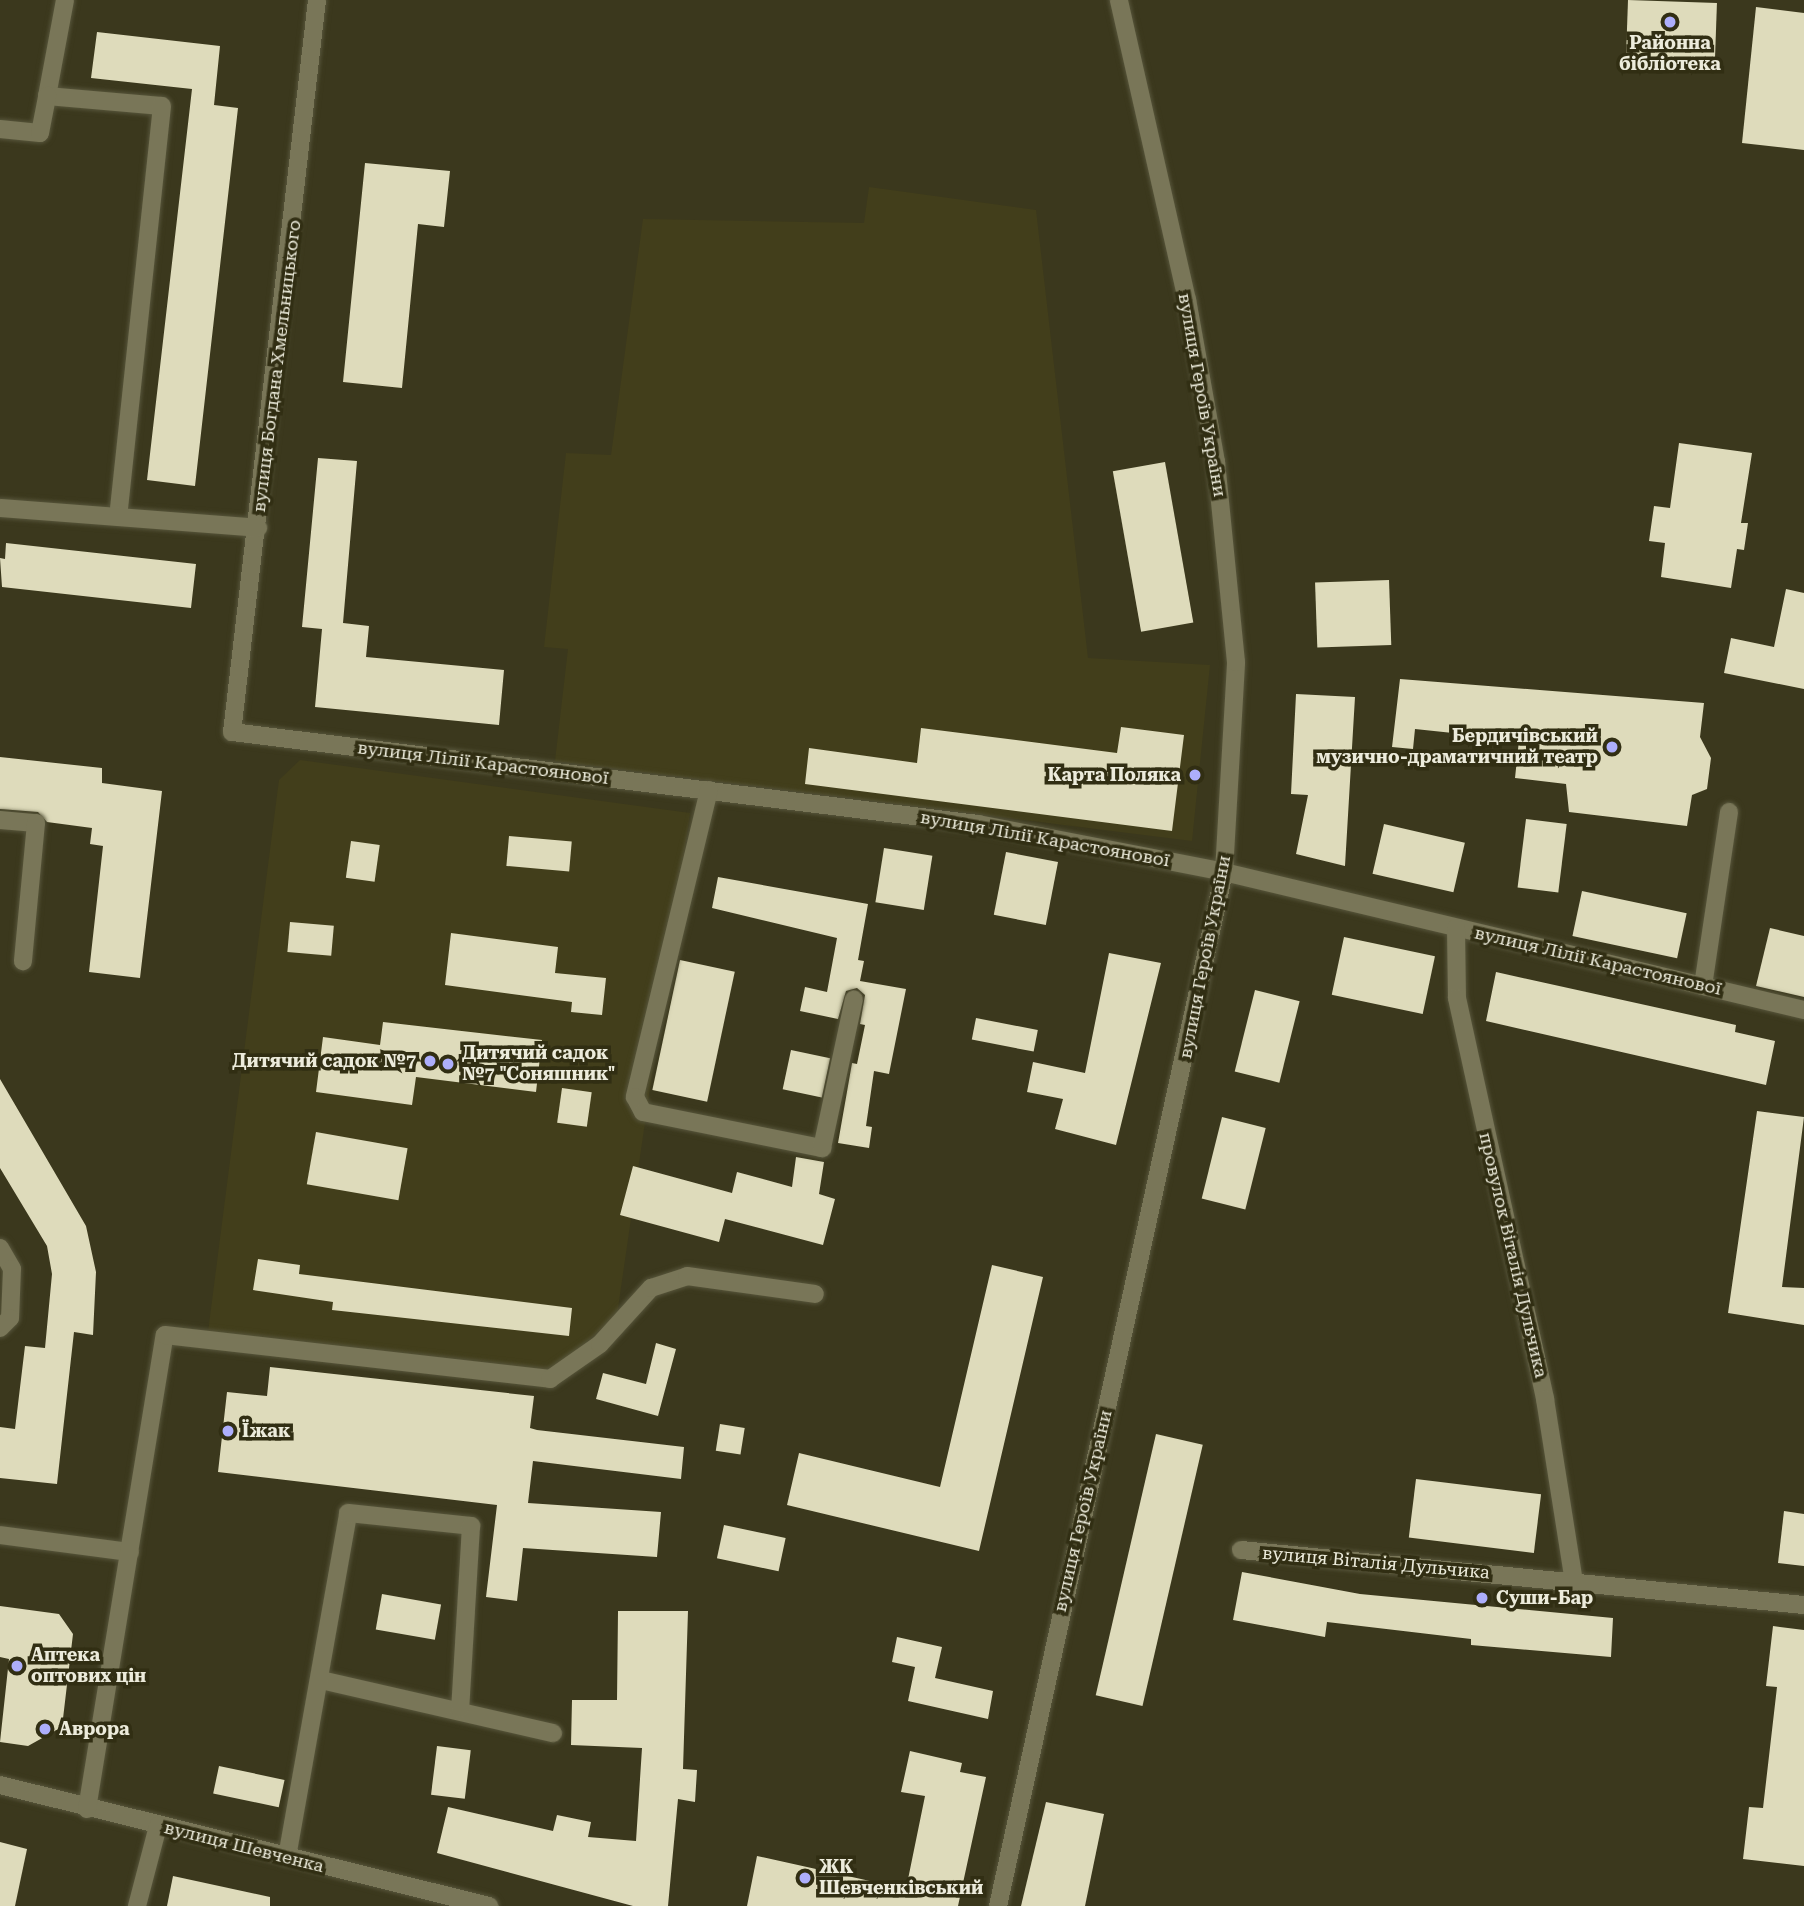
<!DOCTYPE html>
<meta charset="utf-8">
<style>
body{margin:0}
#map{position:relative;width:1804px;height:1906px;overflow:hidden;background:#3b381d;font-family:"Roboto Serif",serif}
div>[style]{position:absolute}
.built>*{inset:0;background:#423e1b}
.building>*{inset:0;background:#dedbbb;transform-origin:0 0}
.roads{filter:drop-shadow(0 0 2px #57553b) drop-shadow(0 0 2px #57553b)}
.minor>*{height:18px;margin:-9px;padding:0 9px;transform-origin:9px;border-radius:9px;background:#797658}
.dots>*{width:19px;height:19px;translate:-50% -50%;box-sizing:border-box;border:4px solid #312e13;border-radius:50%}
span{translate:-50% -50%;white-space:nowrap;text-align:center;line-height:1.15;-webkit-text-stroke:7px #312e13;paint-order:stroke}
.poi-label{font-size:18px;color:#ecebdb;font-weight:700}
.right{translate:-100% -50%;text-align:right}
.left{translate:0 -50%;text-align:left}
.street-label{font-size:18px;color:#ecebdb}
</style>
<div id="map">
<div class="built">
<div style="clip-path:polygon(869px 187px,1036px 210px,1088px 658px,1210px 665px,1192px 841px,555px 761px,568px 649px,544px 647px,566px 453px,611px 455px,643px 219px,864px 223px)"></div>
<div style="clip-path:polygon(300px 760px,690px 813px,617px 1315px,551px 1373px,208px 1332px,279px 780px)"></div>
</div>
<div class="building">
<div style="left:1628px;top:0;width:89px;height:57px;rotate:2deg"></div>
<div style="clip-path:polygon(1756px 7px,1804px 13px,1804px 150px,1742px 143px)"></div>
<div style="clip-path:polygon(97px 32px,220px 46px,214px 105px,238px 108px,195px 486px,147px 480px,192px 89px,91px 78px)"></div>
<div style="clip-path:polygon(365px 163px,450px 171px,444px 227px,418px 224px,402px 388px,343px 382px)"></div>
<div style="clip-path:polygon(1679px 443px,1752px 453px,1741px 523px,1748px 523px,1744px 550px,1737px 549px,1731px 588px,1661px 577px,1665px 543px,1649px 541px,1654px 506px,1670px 508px)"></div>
<div style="clip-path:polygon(318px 458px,357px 461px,343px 623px,369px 626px,366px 657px,504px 670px,499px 725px,315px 707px,322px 629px,302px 627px)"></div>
<div style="left:1165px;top:462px;width:163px;height:53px;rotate:80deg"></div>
<div style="clip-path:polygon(6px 543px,196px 564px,191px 608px,2px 587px,0 558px,5px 559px)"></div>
<div style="left:1389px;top:580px;width:65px;height:74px;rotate:88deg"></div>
<div style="clip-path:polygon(1786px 589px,1804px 593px,1804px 689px,1724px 673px,1731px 638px,1774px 647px)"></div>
<div style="clip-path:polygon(1400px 679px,1704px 703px,1700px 737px,1711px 758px,1707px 789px,1692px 795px,1687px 826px,1569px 812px,1566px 784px,1515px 778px,1519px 740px,1415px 729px,1413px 749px,1392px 747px)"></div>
<div style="clip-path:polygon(1296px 694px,1355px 697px,1345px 866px,1296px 854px,1308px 795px,1291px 794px)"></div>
<div style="clip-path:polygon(1121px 727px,1184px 735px,1172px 831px,805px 784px,809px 748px,917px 763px,921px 728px,1117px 753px)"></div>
<div style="clip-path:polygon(0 757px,102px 768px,102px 783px,162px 791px,140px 978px,89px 972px,103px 846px,90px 844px,92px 828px,47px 822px,38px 812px,0 809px)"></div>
<div style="left:1526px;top:819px;width:41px;height:69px;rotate:7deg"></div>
<div style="left:1384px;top:824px;width:83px;height:51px;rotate:13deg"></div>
<div style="left:509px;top:836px;width:63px;height:30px;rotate:5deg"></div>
<div style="left:351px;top:841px;width:29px;height:37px;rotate:8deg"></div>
<div style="left:884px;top:848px;width:49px;height:55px;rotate:9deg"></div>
<div style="left:1006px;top:852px;width:53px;height:64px;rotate:11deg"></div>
<div style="clip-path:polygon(718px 877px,868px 904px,858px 960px,864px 961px,860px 981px,906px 989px,889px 1074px,874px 1071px,866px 1126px,872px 1127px,869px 1148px,838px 1143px,852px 1063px,857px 1064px,865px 1025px,860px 1024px,865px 995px,857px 988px,846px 991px,838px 1019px,800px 1011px,805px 987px,827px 992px,837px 938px,712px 908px)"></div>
<div style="left:1582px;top:891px;width:107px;height:46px;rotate:12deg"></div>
<div style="left:290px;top:922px;width:44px;height:30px;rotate:5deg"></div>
<div style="clip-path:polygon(1770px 928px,1804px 936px,1804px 997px,1756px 986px)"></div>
<div style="clip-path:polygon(451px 933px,558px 947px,555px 973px,606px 978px,602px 1015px,571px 1012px,572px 1002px,445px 985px)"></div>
<div style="left:1344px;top:937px;width:93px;height:59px;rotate:12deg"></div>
<div style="clip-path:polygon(1109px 953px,1161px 963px,1116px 1145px,1055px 1129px,1063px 1099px,1027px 1092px,1033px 1062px,1085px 1073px)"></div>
<div style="left:680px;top:960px;width:56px;height:133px;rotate:12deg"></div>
<div style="clip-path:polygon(1496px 972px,1736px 1025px,1735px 1032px,1775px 1041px,1766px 1085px,1486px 1021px)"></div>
<div style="left:1255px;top:990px;width:46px;height:84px;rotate:14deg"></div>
<div style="left:976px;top:1018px;width:63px;height:22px;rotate:11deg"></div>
<div style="clip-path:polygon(383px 1022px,542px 1040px,536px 1092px,416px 1077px,412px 1105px,316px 1092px,323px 1037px,380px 1045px)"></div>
<div style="left:791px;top:1050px;width:40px;height:40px;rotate:12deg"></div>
<div style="clip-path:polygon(0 1079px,86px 1226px,96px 1272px,93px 1335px,74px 1332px,57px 1484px,0 1478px,0 1427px,15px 1429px,25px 1346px,45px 1348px,52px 1274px,47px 1246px,0 1168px)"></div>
<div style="left:562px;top:1088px;width:30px;height:35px;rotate:8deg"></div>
<div style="clip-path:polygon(1757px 1111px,1804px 1117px,1782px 1287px,1804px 1288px,1804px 1325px,1728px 1313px)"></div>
<div style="left:1222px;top:1117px;width:45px;height:84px;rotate:14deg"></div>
<div style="left:316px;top:1132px;width:93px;height:53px;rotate:10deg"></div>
<div style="clip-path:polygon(796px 1157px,824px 1162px,819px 1194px,835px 1199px,823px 1245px,725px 1219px,719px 1242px,620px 1215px,633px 1166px,732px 1193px,737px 1172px,792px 1187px)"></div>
<div style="clip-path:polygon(258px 1259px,300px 1265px,299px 1274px,572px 1308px,569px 1336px,332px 1310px,333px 1302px,253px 1290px)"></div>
<div style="clip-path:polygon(992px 1265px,1043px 1277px,979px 1551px,787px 1505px,799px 1453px,940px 1487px)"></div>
<div style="clip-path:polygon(656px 1343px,676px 1349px,658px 1416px,596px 1399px,603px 1373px,646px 1384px)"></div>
<div style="clip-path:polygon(270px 1367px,534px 1396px,530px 1428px,537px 1430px,684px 1447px,681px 1479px,533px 1461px,528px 1503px,661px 1512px,657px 1557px,523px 1548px,517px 1601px,486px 1597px,497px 1505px,218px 1472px,227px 1392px,267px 1396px)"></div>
<div style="left:720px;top:1424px;width:25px;height:27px;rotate:9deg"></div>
<div style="left:1156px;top:1434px;width:48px;height:268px;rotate:13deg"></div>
<div style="left:1416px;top:1479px;width:126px;height:59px;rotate:7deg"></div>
<div style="clip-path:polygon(1784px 1511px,1804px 1514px,1804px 1566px,1778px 1563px)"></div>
<div style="left:724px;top:1525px;width:63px;height:34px;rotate:12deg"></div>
<div style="clip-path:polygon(1242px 1572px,1360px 1594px,1613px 1618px,1611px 1657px,1471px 1645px,1471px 1639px,1327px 1622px,1325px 1637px,1233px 1620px)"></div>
<div style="left:382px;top:1594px;width:60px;height:36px;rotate:10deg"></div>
<div style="clip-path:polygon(0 1606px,59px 1614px,73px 1634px,62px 1727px,28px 1746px,0 1742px,9px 1659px,0 1657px)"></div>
<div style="clip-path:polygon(618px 1611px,688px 1611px,683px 1769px,697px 1770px,695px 1802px,678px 1799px,668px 1906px,633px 1906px,437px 1853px,448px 1807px,553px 1831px,557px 1815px,591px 1822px,588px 1837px,636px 1841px,642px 1748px,571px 1745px,572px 1700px,617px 1700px)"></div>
<div style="clip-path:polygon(1773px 1626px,1804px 1630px,1804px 1866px,1743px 1859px,1749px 1807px,1763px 1808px,1777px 1687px,1766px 1686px)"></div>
<div style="clip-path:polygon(897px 1637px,942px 1647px,935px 1678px,993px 1691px,988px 1719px,908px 1701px,915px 1667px,892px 1662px)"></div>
<div style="left:437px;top:1746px;width:34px;height:49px;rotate:7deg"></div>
<div style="clip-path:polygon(910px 1751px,962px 1763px,960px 1772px,986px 1777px,958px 1906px,747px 1906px,757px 1856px,906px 1889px,925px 1796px,901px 1792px)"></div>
<div style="left:219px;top:1766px;width:67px;height:28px;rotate:12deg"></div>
<div style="clip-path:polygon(1046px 1802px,1104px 1814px,1085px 1906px,1021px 1906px)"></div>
<div style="clip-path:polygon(0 1842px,27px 1849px,15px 1906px,0 1906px)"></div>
<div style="clip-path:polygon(173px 1876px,270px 1897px,270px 1906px,167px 1906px)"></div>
</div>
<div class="roads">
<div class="minor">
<div style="left:65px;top:0;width:98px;rotate:100.6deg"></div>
<div style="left:47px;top:96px;width:115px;rotate:5deg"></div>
<div style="left:162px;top:106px;width:413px;rotate:96.1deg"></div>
<div style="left:317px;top:0;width:737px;rotate:96.62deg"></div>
<div style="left:232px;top:732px;width:752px;rotate:7.03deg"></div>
<div style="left:978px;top:824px;width:251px;rotate:11deg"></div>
<div style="left:1224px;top:872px;width:596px;rotate:13.38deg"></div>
<div style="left:0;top:129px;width:40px;rotate:5.7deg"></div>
<div style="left:40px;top:133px;width:38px;rotate:-79deg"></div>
<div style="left:0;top:508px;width:259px;rotate:4.4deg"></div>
<div style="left:709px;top:790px;width:316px;rotate:103.6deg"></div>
<div style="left:635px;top:1097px;width:17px;rotate:62deg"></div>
<div style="left:643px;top:1112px;width:183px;rotate:11.4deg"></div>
<div style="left:822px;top:1148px;width:152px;rotate:-77.9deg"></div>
<div style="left:0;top:820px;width:36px;rotate:5deg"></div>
<div style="left:36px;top:823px;width:139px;rotate:95.4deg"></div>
<div style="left:1456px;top:928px;width:70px;rotate:89.2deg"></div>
<div style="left:1457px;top:998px;width:411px;rotate:77.6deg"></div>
<div style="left:1545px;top:1399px;width:185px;rotate:81deg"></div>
<div style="left:1703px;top:986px;width:176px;rotate:-81.5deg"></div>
<div style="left:0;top:1248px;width:24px;rotate:60deg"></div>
<div style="left:12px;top:1269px;width:49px;rotate:92.3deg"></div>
<div style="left:10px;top:1318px;width:14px;rotate:135deg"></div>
<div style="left:0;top:1535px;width:131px;rotate:7.5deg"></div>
<div style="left:1241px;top:1550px;width:566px;rotate:5.58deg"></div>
<div style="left:321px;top:1680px;width:238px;rotate:12.9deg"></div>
<div style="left:0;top:1785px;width:504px;rotate:13.9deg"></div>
<div style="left:87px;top:1809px;width:480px;rotate:-80.7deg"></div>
<div style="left:165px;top:1335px;width:388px;rotate:6.5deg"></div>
<div style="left:550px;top:1379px;width:61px;rotate:-35deg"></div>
<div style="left:600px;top:1344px;width:76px;rotate:-47.7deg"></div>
<div style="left:651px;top:1288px;width:38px;rotate:-18deg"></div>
<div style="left:687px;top:1276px;width:129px;rotate:8deg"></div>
<div style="left:287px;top:1857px;width:349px;rotate:-79.9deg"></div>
<div style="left:348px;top:1513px;width:124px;rotate:6deg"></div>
<div style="left:471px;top:1526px;width:183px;rotate:93.4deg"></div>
<div style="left:137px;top:1906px;width:83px;rotate:-75.3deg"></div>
<div style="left:998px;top:1906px;width:1058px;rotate:-77.67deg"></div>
<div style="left:1224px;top:872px;width:210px;rotate:-86.7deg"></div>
<div style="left:1236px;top:662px;width:201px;rotate:-95.7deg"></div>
<div style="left:1216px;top:462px;width:165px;rotate:-100.1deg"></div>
<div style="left:1187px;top:300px;width:308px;rotate:-102.8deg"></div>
</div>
</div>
<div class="dots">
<div style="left:1670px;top:22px;background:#adaefb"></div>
<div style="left:1612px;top:747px;background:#adaefb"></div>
<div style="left:1195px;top:775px;background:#adaefb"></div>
<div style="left:430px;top:1061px;background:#adaefb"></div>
<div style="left:448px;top:1064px;background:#adaefb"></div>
<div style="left:228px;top:1431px;background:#adaefb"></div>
<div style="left:1482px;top:1598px;background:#adaefb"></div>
<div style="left:17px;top:1666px;background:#adaefb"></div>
<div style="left:45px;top:1729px;background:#adaefb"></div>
<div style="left:805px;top:1878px;background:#adaefb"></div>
</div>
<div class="poi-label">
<span style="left:1670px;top:54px">Районна<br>бібліотека</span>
<span class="right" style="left:1598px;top:747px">Бердичівський<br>музично-драматичний театр</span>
<span class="right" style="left:1181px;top:775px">Карта Поляка</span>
<span class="left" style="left:462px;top:1064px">Дитячий садок<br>№7 "Соняшник"</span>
<span class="right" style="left:416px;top:1061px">Дитячий садок №7</span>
<span class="left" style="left:242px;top:1431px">Їжак</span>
<span class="left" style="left:1496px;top:1598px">Суши-Бар</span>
<span class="left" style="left:31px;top:1666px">Аптека<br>оптових цін</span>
<span class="left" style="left:59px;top:1729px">Аврора</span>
<span class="left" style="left:819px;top:1878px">ЖК<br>Шевченківський</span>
</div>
<div class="street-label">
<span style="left:277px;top:366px;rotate:-83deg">вулиця Богдана Хмельницького</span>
<span style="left:1202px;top:395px;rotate:80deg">вулиця Героїв України</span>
<span style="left:483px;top:763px;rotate:7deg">вулиця Лілії Карастоянової</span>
<span style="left:1045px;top:839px;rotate:10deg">вулиця Лілії Карастоянової</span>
<span style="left:1205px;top:957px;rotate:-79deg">вулиця Героїв України</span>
<span style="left:1598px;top:961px;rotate:13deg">вулиця Лілії Карастоянової</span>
<span style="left:1513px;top:1255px;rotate:77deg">провулок Віталія Дульчика</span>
<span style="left:1083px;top:1511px;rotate:-77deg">вулиця Героїв України</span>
<span style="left:1376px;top:1563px;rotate:5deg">вулиця Віталія Дульчика</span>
<span style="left:244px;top:1847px;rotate:14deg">вулиця Шевченка</span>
</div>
</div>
